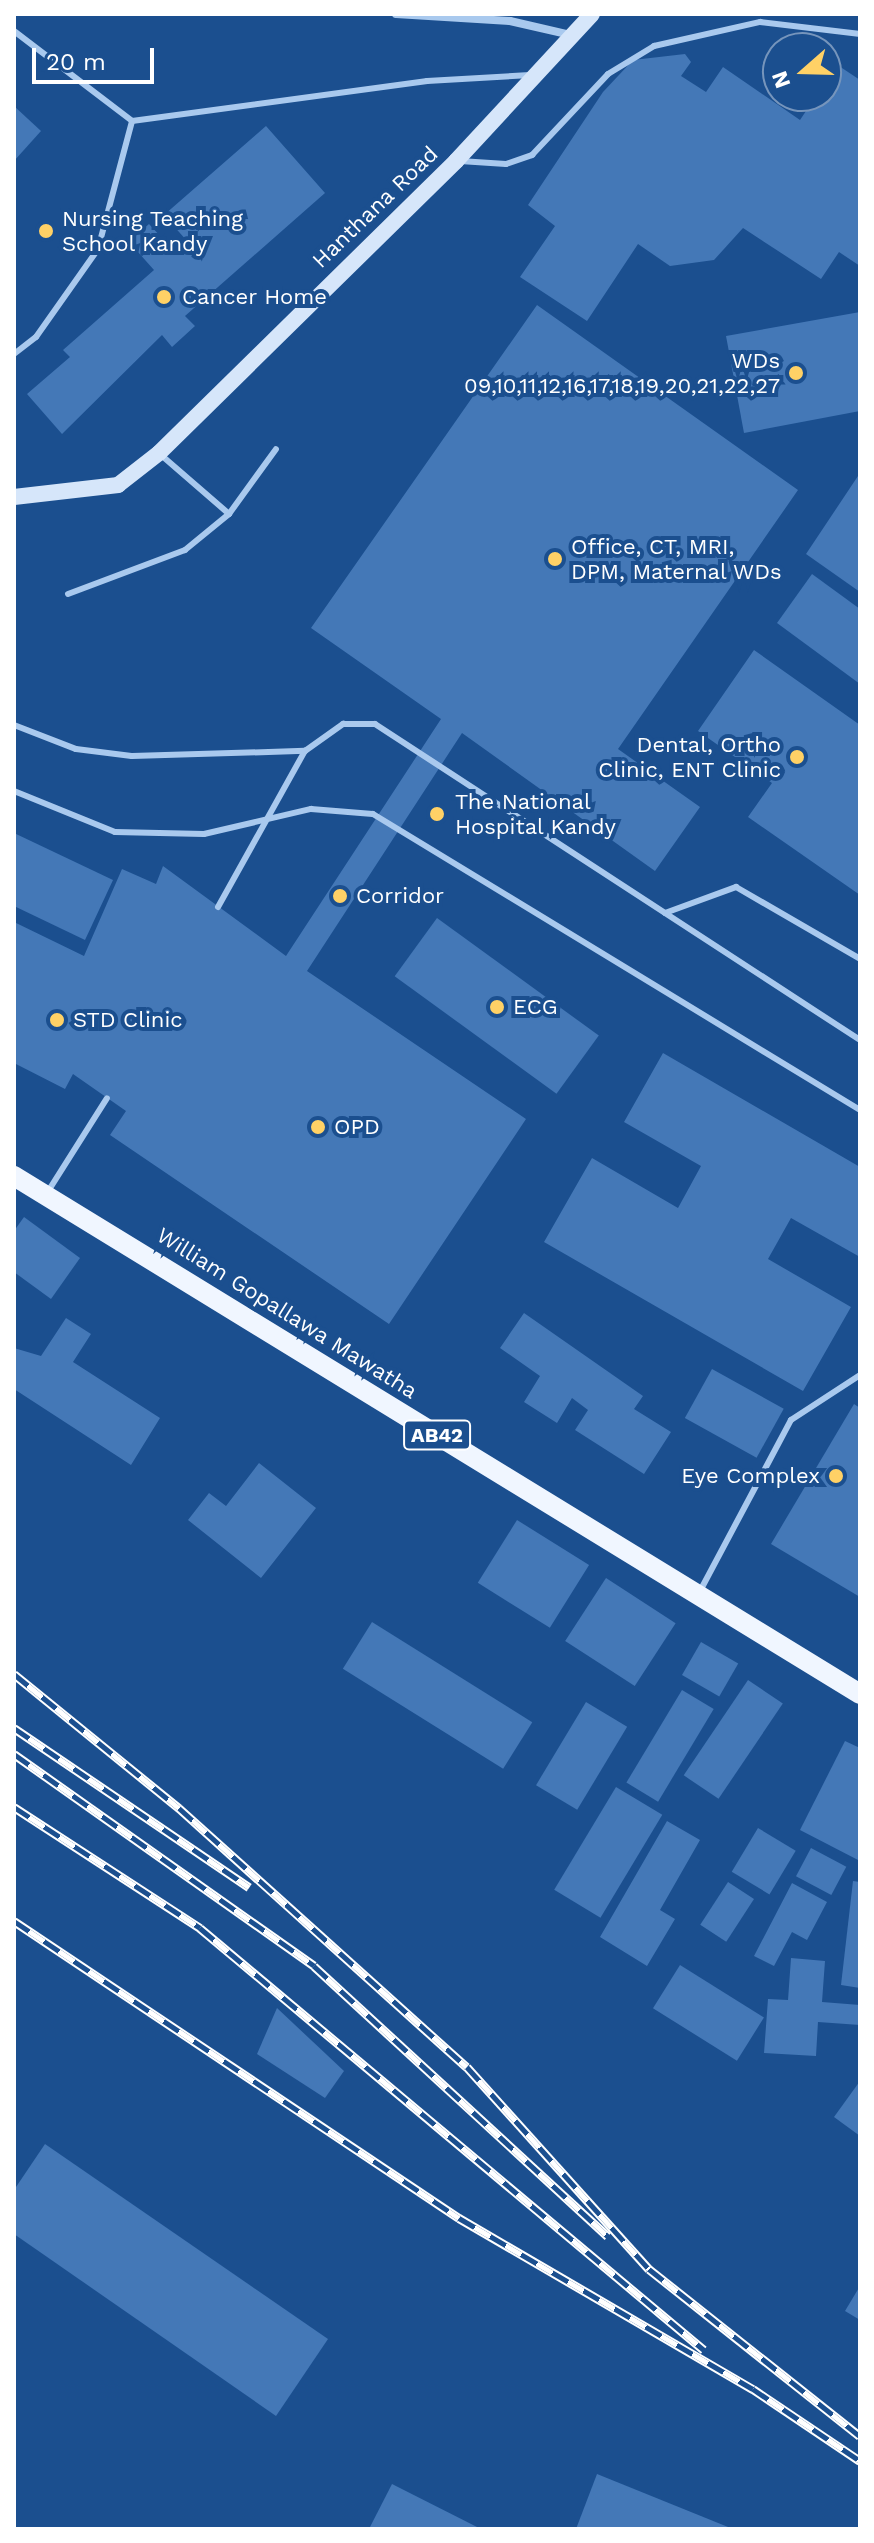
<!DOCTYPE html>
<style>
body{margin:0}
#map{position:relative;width:874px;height:2543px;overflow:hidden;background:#1b4f8f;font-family:"Work Sans",sans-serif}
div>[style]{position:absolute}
.building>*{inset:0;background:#4478b7;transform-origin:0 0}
.lane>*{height:6px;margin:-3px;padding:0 3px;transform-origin:3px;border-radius:3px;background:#a9c9ee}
.street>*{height:8px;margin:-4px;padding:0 4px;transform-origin:4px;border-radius:4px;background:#a9c9ee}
.secondary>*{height:16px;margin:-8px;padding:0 8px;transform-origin:8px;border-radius:8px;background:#d6e6fa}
.primary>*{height:20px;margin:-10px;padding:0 10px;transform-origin:10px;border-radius:10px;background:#f0f6ff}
.rail>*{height:9px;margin-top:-4.5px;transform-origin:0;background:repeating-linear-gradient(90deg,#1b4f8f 0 18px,#fff 0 36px);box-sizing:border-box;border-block:2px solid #fff}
.dots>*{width:22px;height:22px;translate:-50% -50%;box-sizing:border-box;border:4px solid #1b4f8f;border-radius:50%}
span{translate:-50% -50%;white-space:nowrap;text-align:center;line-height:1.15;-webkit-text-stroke:8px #1b4f8f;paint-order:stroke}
.shield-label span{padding:2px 6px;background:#1b4f8f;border:2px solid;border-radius:6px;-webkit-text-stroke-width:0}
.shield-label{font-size:20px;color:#fff;font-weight:700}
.street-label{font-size:22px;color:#fff}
.poi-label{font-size:22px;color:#fff}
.left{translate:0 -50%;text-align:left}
.right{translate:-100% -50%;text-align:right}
.frame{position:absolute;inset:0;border:16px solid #fff;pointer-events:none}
.north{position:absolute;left:762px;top:32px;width:80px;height:80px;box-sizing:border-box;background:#1b4f8f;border:2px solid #7695bc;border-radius:50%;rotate:250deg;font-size:22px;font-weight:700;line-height:32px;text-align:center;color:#fff}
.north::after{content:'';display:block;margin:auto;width:28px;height:36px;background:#ffd166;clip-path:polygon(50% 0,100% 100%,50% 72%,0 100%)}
.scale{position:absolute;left:32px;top:48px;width:122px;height:36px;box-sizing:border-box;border:4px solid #fff;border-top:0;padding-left:10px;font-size:24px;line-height:28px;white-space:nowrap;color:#fff;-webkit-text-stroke:6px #1b4f8f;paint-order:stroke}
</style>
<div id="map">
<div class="building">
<div style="clip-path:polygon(685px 54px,691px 62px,681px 76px,706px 92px,723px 67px,800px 120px,816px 96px,826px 96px,836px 64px,860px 80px,860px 266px,839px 252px,821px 279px,743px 228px,714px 260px,670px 266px,638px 244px,587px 321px,520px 277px,555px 226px,528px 205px,603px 92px,633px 60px)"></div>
<div style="clip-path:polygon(14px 106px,41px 131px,14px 161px)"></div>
<div style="clip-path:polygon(266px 126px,325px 193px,185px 316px,195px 326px,172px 347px,162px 335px,62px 434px,27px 394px,70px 357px,63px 350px,154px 270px,129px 242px,149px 224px,175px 252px,187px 241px,164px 215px)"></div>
<div style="clip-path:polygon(537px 305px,798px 490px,618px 749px,700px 807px,655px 871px,462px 733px,307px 971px,526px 1119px,389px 1324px,110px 1135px,126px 1111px,73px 1074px,65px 1089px,14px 1063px,14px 922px,84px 956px,122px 869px,156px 884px,163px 866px,286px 956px,441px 719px,311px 628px)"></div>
<div style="clip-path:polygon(860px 312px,860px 411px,744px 433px,726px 336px)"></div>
<div style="clip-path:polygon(860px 473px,860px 592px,806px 554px)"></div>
<div style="clip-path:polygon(812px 574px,860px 609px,860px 684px,777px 623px)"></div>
<div style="clip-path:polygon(754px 650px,860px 725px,860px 895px,748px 817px,772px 783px,698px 731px)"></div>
<div style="clip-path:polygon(14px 833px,113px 880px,85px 940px,14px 906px)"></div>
<div style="left:437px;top:918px;width:200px;height:72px;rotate:36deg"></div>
<div style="clip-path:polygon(663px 1053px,860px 1167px,860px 1257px,791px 1218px,768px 1259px,851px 1307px,803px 1391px,544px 1242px,592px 1158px,678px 1208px,701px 1166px,624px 1122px)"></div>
<div style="clip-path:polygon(24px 1217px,80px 1258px,51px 1299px,14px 1272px,14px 1231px)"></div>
<div style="clip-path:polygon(524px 1313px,643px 1396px,634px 1409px,671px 1432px,644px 1474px,575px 1430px,588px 1410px,572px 1398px,557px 1423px,524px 1402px,540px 1376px,500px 1348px)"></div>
<div style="clip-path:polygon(66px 1318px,91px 1334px,73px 1362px,160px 1418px,131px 1465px,14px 1389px,14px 1348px,41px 1356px)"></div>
<div style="left:712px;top:1369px;width:82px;height:56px;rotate:29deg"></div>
<div style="clip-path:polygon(854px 1404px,860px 1408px,860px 1597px,771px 1544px)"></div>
<div style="clip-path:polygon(259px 1463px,316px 1508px,261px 1578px,188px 1520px,209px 1493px,226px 1506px)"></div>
<div style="left:517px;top:1520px;width:85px;height:74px;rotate:32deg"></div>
<div style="left:606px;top:1578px;width:83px;height:75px;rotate:33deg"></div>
<div style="left:372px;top:1622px;width:189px;height:55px;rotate:32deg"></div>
<div style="left:701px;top:1642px;width:43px;height:38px;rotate:30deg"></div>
<div style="left:748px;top:1680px;width:42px;height:115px;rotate:34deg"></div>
<div style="left:682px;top:1690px;width:37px;height:108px;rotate:31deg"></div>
<div style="left:586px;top:1702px;width:48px;height:97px;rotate:31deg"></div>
<div style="clip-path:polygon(845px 1741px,860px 1748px,860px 1861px,800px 1830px)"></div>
<div style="left:616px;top:1787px;width:54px;height:120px;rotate:31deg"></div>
<div style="clip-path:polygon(667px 1821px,700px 1840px,660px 1910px,675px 1919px,647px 1966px,600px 1937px)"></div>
<div style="left:758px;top:1828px;width:44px;height:51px;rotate:31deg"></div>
<div style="left:811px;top:1848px;width:40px;height:32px;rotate:28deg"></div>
<div style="clip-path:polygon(853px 1881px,860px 1882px,860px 1988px,841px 1985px)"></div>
<div style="left:728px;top:1882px;width:31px;height:51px;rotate:33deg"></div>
<div style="clip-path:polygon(792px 1883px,827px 1902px,807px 1940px,792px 1932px,774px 1966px,754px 1956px)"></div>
<div style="clip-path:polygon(791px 1958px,825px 1961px,822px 2002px,860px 2005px,860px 2025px,818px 2022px,816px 2056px,764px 2053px,768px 1999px,788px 2000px)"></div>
<div style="left:680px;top:1965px;width:99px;height:51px;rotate:32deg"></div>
<div style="clip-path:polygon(277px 2008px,344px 2071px,325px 2098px,257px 2054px)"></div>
<div style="clip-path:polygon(860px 2081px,860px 2136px,834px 2117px)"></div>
<div style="clip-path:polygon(45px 2144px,328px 2339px,276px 2416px,14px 2234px,14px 2190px)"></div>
<div style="clip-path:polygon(860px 2286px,860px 2320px,845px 2311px)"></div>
<div style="clip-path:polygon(597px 2474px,733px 2529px,576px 2529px)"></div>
<div style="clip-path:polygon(392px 2484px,481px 2529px,370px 2527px)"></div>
</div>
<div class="lane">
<div style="left:14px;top:31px;width:148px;rotate:37.3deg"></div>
<div style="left:132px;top:121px;width:298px;rotate:-7.7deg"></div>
<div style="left:427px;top:81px;width:103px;rotate:-3.3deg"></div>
<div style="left:460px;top:161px;width:46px;rotate:3.7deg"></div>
<div style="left:506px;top:164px;width:28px;rotate:-19deg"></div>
<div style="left:532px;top:155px;width:111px;rotate:-46.8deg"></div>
<div style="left:608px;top:74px;width:54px;rotate:-31.3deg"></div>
<div style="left:654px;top:46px;width:109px;rotate:-12.8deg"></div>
<div style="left:760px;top:22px;width:101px;rotate:6.8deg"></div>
<div style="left:14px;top:354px;width:28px;rotate:-38deg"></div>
<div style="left:36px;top:337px;width:108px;rotate:-54.8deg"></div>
<div style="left:98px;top:249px;width:132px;rotate:-75.1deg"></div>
<div style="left:161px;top:455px;width:90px;rotate:40.9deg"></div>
<div style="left:68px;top:594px;width:125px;rotate:-20.6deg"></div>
<div style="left:185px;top:550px;width:57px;rotate:-39.3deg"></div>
<div style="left:229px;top:514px;width:80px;rotate:-54.1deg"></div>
<div style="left:14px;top:725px;width:66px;rotate:21.2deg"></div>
<div style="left:76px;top:749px;width:56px;rotate:7.1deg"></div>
<div style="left:132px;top:756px;width:173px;rotate:-1.7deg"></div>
<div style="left:14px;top:791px;width:109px;rotate:22.1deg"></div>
<div style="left:115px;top:832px;width:89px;rotate:1.3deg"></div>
<div style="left:204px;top:834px;width:110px;rotate:-13.2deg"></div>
<div style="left:311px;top:809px;width:62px;rotate:4.6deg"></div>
<div style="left:373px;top:814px;width:570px;rotate:31.29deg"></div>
<div style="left:218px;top:907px;width:179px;rotate:-60.9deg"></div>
<div style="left:305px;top:751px;width:47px;rotate:-35.4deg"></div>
<div style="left:343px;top:724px;width:32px"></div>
<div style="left:375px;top:724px;width:579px;rotate:33.09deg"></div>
<div style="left:665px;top:913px;width:76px;rotate:-20.1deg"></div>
<div style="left:736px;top:887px;width:143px;rotate:30.1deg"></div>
<div style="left:47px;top:1193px;width:112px;rotate:-57.7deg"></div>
<div style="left:699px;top:1593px;width:196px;rotate:-62deg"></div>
<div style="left:791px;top:1420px;width:82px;rotate:-33.1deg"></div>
</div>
<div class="street">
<div style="left:396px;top:14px;width:114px;rotate:3.5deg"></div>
<div style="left:510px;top:21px;width:63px;rotate:12.9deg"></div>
</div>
<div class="secondary">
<div style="left:14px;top:497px;width:105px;rotate:-6.6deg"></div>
<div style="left:118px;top:485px;width:52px;rotate:-38deg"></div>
<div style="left:159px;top:453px;width:417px;rotate:-44.5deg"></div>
<div style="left:456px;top:161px;width:200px;rotate:-47.2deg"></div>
</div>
<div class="primary">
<div style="left:14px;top:1176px;width:992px;rotate:31.48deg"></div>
</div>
<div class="rail">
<div style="left:14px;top:1674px;width:213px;rotate:39.1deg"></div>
<div style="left:179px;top:1808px;width:387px;rotate:42deg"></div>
<div style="left:467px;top:2067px;width:272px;rotate:48deg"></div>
<div style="left:649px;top:2269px;width:269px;rotate:38.4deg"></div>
<div style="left:14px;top:1728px;width:284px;rotate:34.1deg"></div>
<div style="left:14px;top:1754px;width:367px;rotate:35.2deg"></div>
<div style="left:314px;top:1966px;width:399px;rotate:42.6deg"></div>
<div style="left:14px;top:1807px;width:222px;rotate:33deg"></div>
<div style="left:200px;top:1928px;width:657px;rotate:39.94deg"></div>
<div style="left:14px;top:1921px;width:535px;rotate:33.72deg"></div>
<div style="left:459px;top:2218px;width:340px;rotate:30.2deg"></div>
<div style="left:753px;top:2389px;width:129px;rotate:33.9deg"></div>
</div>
<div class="dots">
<div style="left:46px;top:231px;background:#ffd166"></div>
<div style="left:164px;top:297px;background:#ffd166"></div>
<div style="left:796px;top:373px;background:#ffd166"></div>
<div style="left:555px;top:559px;background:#ffd166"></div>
<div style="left:797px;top:757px;background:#ffd166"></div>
<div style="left:437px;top:814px;background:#ffd166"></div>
<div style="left:340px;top:896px;background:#ffd166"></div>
<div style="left:497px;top:1007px;background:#ffd166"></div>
<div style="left:57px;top:1020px;background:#ffd166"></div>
<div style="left:318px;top:1127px;background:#ffd166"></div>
<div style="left:836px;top:1476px;background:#ffd166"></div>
</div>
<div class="shield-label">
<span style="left:437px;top:1435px">AB42</span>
</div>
<div class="street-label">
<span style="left:375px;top:207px;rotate:-44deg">Hanthana Road</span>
<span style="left:287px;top:1313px;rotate:32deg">William Gopallawa Mawatha</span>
</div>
<div class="poi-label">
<span class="left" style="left:62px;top:231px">Nursing Teaching<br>School Kandy</span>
<span class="left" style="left:182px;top:297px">Cancer Home</span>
<span class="right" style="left:780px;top:373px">WDs<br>09,10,11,12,16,17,18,19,20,21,22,27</span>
<span class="left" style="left:571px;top:559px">Office, CT, MRI,<br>DPM, Maternal WDs</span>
<span class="right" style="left:781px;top:757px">Dental, Ortho<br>Clinic, ENT Clinic</span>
<span class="left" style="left:455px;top:814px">The National<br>Hospital Kandy</span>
<span class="left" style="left:356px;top:896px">Corridor</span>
<span class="left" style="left:513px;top:1007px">ECG</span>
<span class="left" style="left:73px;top:1020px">STD Clinic</span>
<span class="left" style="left:334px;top:1127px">OPD</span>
<span class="right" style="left:820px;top:1476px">Eye Complex</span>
</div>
<div class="frame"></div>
<div class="north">N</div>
<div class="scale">20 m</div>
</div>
